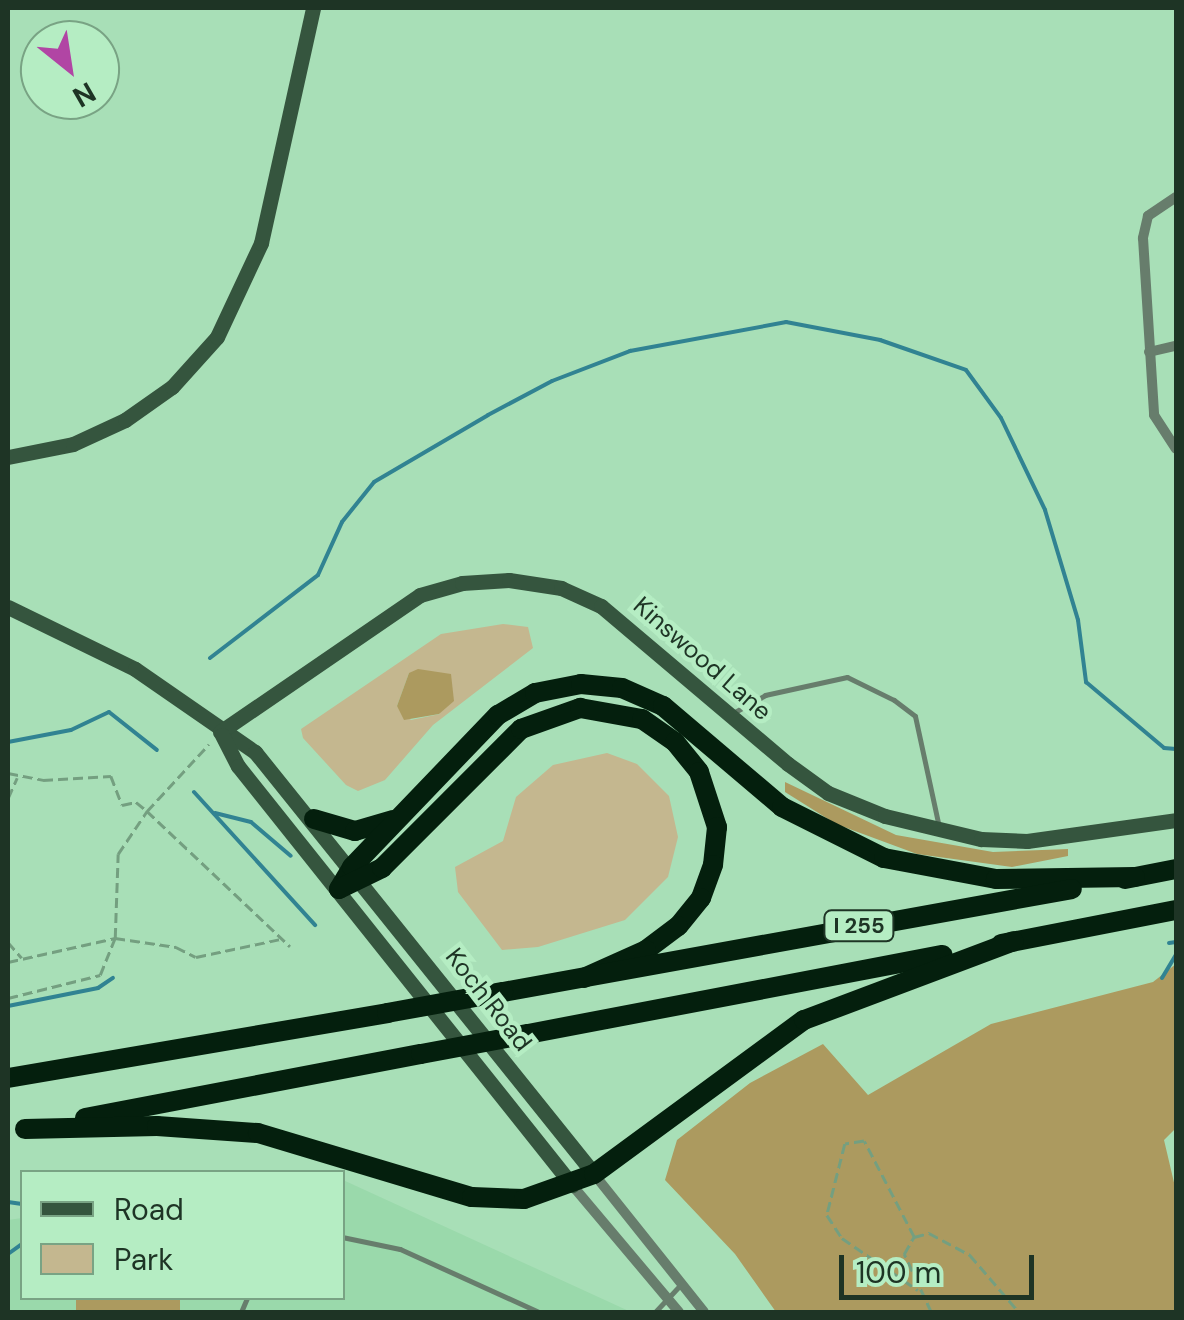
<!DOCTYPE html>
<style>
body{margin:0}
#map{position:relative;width:1184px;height:1320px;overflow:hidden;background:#a8dfb7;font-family:"DM Sans",sans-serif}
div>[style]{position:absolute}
.built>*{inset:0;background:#9ad9ab}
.green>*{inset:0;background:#c4b78f}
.forest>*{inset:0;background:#ac9a5f;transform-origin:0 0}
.stream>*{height:4px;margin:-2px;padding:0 2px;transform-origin:2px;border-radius:2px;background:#318392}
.path>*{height:2.5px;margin-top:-1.25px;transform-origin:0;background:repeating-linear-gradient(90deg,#749f80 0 10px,transparent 0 15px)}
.lane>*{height:5px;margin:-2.5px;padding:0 2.5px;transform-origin:2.5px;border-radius:2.5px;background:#677d6c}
.street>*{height:10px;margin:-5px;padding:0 5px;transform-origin:5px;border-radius:5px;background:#677d6c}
.secondary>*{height:15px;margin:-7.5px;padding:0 7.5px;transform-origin:7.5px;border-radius:7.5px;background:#35553e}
.highway>*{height:20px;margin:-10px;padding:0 10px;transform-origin:10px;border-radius:10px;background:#041f0d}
.highway-bridge>*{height:20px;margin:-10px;padding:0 10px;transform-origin:10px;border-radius:10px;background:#041f0d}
span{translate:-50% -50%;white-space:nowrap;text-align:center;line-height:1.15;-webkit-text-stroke:9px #b5edc3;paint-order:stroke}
.shield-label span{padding:2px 8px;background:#b5edc3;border:2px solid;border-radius:8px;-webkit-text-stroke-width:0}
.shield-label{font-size:22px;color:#1e3425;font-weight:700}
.street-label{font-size:25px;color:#1e3425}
.frame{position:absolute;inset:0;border:10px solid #1e3425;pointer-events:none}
.legend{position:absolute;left:20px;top:1170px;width:325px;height:130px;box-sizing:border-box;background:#b5edc3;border:2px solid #79a384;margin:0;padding:12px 18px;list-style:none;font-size:30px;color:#1e3425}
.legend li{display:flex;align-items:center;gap:20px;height:50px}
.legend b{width:50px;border:2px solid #79a384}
.north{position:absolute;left:20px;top:20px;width:100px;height:100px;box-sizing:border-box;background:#b5edc3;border:2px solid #79a384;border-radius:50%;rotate:150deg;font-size:28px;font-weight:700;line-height:40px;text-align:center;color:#1e3425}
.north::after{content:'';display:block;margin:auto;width:35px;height:45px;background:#b145a4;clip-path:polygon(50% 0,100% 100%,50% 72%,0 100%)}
.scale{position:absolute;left:839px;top:1255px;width:195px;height:45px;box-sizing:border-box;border:5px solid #1e3425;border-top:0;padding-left:12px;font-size:30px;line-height:35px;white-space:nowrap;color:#1e3425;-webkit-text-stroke:8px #b5edc3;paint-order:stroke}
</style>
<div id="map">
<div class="built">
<div style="clip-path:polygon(343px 1180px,631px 1312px,8px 1312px,8px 1220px,22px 1218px,22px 1298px,342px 1298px)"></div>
</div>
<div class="green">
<div style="clip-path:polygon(evenodd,503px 624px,528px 627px,533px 648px,433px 725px,385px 780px,358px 791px,346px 785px,303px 738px,301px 729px,441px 634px,503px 624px,409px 673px,440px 714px,411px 720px,397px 706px,409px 673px)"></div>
<div style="clip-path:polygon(607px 753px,637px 764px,669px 796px,678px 837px,668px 877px,625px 920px,538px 947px,502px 950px,458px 892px,455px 867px,503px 841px,516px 797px,553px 765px)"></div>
</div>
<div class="forest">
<div style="clip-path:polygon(418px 669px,451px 674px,454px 701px,439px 714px,404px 720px,397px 706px,409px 673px)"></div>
<div style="clip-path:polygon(785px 782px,896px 835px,993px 852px,1068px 849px,1068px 856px,1012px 867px,917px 854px,836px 824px,785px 792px)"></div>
<div style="clip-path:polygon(1176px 964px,1176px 1128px,1164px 1140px,1176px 1191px,1176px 1312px,776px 1312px,735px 1254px,665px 1180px,677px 1140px,750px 1083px,823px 1044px,868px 1095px,991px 1024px,1153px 982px)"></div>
<div style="left:76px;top:1298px;width:104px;height:18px"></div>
</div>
<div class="stream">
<div style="left:210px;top:658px;width:136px;rotate:-37.5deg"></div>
<div style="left:318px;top:575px;width:58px;rotate:-65.6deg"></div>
<div style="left:342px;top:522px;width:51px;rotate:-51.3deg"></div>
<div style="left:374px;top:482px;width:132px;rotate:-30.4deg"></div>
<div style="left:488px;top:415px;width:72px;rotate:-28deg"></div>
<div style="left:552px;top:381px;width:84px;rotate:-21deg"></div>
<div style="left:630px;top:351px;width:159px;rotate:-10.5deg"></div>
<div style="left:786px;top:322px;width:96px;rotate:10.8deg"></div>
<div style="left:880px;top:340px;width:91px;rotate:19.2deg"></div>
<div style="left:966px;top:370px;width:59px;rotate:53.9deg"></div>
<div style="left:1001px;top:418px;width:102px;rotate:64.4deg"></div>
<div style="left:1045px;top:510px;width:115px;rotate:73.3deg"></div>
<div style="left:1078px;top:620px;width:63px;rotate:82.6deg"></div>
<div style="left:1086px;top:682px;width:102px;rotate:40.2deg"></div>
<div style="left:1164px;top:748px;width:12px;rotate:5deg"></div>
<div style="left:8px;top:742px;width:64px;rotate:-10.8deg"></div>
<div style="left:71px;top:730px;width:42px;rotate:-25.3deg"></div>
<div style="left:109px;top:712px;width:61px;rotate:38.4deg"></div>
<div style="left:194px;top:792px;width:180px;rotate:47.7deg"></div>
<div style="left:215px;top:813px;width:37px;rotate:14deg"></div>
<div style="left:251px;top:822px;width:52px;rotate:40.4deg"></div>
<div style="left:1169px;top:943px;width:7px;rotate:-8deg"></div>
<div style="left:1162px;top:978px;width:27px;rotate:-59deg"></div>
<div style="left:8px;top:1006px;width:92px;rotate:-11.3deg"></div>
<div style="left:98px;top:988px;width:18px;rotate:-34deg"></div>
<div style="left:8px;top:1202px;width:14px;rotate:8deg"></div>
<div style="left:8px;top:1254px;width:17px;rotate:-36deg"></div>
</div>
<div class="path">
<div style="left:8px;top:773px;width:36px;rotate:11deg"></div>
<div style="left:43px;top:780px;width:68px;rotate:-3.4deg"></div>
<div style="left:111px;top:776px;width:31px;rotate:69deg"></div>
<div style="left:122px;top:805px;width:14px;rotate:-12deg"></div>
<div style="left:136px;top:802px;width:14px;rotate:39deg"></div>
<div style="left:147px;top:811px;width:197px;rotate:43.4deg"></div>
<div style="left:8px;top:798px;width:22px;rotate:-66deg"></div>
<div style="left:8px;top:942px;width:21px;rotate:49deg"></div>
<div style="left:8px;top:962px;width:110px;rotate:-12.6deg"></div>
<div style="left:115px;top:938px;width:62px;rotate:8.4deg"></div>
<div style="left:176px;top:947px;width:22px;rotate:27deg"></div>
<div style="left:196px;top:957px;width:87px;rotate:-12deg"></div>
<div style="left:8px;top:998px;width:95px;rotate:-14deg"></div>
<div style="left:100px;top:975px;width:40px;rotate:-68deg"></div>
<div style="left:115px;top:938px;width:84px;rotate:-88deg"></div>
<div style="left:118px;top:854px;width:52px;rotate:-56deg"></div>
<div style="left:147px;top:811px;width:91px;rotate:-47.2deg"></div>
<div style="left:914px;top:1237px;width:108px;rotate:-117.5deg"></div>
<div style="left:864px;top:1141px;width:19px;rotate:171deg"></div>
<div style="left:845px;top:1144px;width:73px;rotate:104.2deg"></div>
<div style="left:827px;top:1215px;width:27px;rotate:57deg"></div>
<div style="left:842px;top:1238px;width:92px;rotate:34.4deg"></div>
<div style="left:931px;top:1312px;width:64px;rotate:-115deg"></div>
<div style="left:904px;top:1254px;width:20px;rotate:-60deg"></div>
<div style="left:914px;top:1237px;width:16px;rotate:-15deg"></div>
<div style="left:929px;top:1233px;width:47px;rotate:28.2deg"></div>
<div style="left:970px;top:1255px;width:75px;rotate:49.3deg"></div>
</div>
<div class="lane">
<div style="left:733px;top:713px;width:37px;rotate:-29deg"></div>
<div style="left:765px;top:695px;width:84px;rotate:-12.4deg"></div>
<div style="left:847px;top:677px;width:52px;rotate:26.1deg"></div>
<div style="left:894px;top:700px;width:26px;rotate:37deg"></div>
<div style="left:915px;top:716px;width:114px;rotate:77.8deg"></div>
<div style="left:342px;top:1237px;width:59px;rotate:11.7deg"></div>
<div style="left:400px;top:1249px;width:153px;rotate:24.4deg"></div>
<div style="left:241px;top:1312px;width:15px;rotate:-67deg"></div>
<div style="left:655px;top:1312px;width:37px;rotate:-47deg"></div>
</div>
<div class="street">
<div style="left:1176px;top:197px;width:34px;rotate:146deg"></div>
<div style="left:1148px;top:216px;width:23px;rotate:103deg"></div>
<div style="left:1143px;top:238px;width:177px;rotate:86.4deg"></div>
<div style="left:1154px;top:415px;width:40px;rotate:57.1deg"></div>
<div style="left:1149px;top:352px;width:28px;rotate:-13deg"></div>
<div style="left:594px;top:1174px;width:176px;rotate:51.4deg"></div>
<div style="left:572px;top:1185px;width:166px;rotate:49.9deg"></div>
</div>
<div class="secondary">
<div style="left:8px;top:457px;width:66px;rotate:-11.3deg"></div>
<div style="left:73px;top:444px;width:57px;rotate:-24.8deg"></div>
<div style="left:125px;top:420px;width:57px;rotate:-35.1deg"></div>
<div style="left:172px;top:387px;width:67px;rotate:-48deg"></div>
<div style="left:217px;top:337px;width:104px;rotate:-64.9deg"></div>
<div style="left:261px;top:243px;width:241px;rotate:-77.5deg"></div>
<div style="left:8px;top:607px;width:141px;rotate:26deg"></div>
<div style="left:135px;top:669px;width:146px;rotate:34.7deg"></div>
<div style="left:255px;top:752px;width:541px;rotate:51.22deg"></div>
<div style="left:220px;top:732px;width:242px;rotate:-34.4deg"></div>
<div style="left:420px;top:595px;width:44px;rotate:-15.9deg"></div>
<div style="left:462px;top:583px;width:47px;rotate:-3.7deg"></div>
<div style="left:509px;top:580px;width:53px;rotate:8.7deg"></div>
<div style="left:561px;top:588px;width:44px;rotate:24.2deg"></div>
<div style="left:601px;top:606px;width:245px;rotate:40.2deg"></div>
<div style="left:788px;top:764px;width:49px;rotate:35.9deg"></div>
<div style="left:828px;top:793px;width:61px;rotate:22deg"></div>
<div style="left:885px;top:816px;width:99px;rotate:13.5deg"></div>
<div style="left:981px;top:839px;width:46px;rotate:2.5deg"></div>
<div style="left:1027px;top:841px;width:150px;rotate:-8deg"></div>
<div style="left:222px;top:735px;width:35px;rotate:63deg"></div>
<div style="left:238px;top:766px;width:536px;rotate:51.44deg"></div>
</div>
<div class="highway">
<div style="left:314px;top:819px;width:43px;rotate:16.3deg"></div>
<div style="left:355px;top:831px;width:40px;rotate:-16deg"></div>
<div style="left:1125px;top:879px;width:52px;rotate:-11.1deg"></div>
<div style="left:339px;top:889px;width:26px;rotate:-59deg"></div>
<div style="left:352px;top:867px;width:211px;rotate:-46.2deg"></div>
<div style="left:498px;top:715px;width:43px;rotate:-30.7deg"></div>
<div style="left:535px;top:693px;width:47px;rotate:-11.1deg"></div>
<div style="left:581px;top:684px;width:41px;rotate:5.6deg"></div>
<div style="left:622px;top:688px;width:45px;rotate:23.7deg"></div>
<div style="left:663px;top:706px;width:156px;rotate:40.3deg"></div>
<div style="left:782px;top:807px;width:114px;rotate:26.6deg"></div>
<div style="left:884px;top:858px;width:114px;rotate:10.6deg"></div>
<div style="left:996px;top:879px;width:139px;rotate:-0.8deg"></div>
<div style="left:339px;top:889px;width:48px;rotate:-26deg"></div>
<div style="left:382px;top:868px;width:197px;rotate:-45deg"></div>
<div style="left:521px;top:729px;width:63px;rotate:-19.6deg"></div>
<div style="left:580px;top:708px;width:63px;rotate:10.1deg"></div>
<div style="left:642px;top:719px;width:40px;rotate:34.9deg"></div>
<div style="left:675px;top:742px;width:38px;rotate:51deg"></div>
<div style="left:699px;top:772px;width:58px;rotate:71.9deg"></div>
<div style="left:717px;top:827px;width:38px;rotate:96deg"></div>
<div style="left:713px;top:865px;width:35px;rotate:110deg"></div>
<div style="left:701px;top:898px;width:36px;rotate:129deg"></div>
<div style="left:678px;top:926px;width:40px;rotate:143deg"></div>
<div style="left:646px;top:950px;width:68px;rotate:155.7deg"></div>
<div style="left:1001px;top:944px;width:178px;rotate:-11deg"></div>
<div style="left:503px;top:992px;width:578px;rotate:-10.26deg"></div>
<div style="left:528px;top:1034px;width:422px;rotate:-10.8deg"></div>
<div style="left:8px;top:1078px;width:385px;rotate:-9.7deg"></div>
<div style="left:85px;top:1118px;width:342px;rotate:-10.8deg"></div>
<div style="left:25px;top:1129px;width:132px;rotate:-1.3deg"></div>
<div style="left:157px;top:1126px;width:101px;rotate:4deg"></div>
<div style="left:258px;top:1133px;width:223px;rotate:16.7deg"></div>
<div style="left:472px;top:1197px;width:52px;rotate:2.2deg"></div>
<div style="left:524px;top:1199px;width:74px;rotate:-19.7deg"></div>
<div style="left:594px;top:1174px;width:260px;rotate:-36.3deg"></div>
<div style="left:804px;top:1020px;width:224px;rotate:-20.6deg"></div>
</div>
<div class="highway-bridge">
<div style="left:387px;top:1013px;width:118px;rotate:-10.3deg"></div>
<div style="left:421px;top:1054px;width:109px;rotate:-10.6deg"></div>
</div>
<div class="shield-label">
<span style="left:859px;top:926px">I 255</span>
</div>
<div class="street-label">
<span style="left:702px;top:659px;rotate:41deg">Kinswood Lane</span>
<span style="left:488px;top:1000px;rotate:52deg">Koch Road</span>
</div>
<div class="frame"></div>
<ul class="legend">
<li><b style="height:12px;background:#35553e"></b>Road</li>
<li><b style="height:28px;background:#c4b78f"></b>Park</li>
</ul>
<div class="north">N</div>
<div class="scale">100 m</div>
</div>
